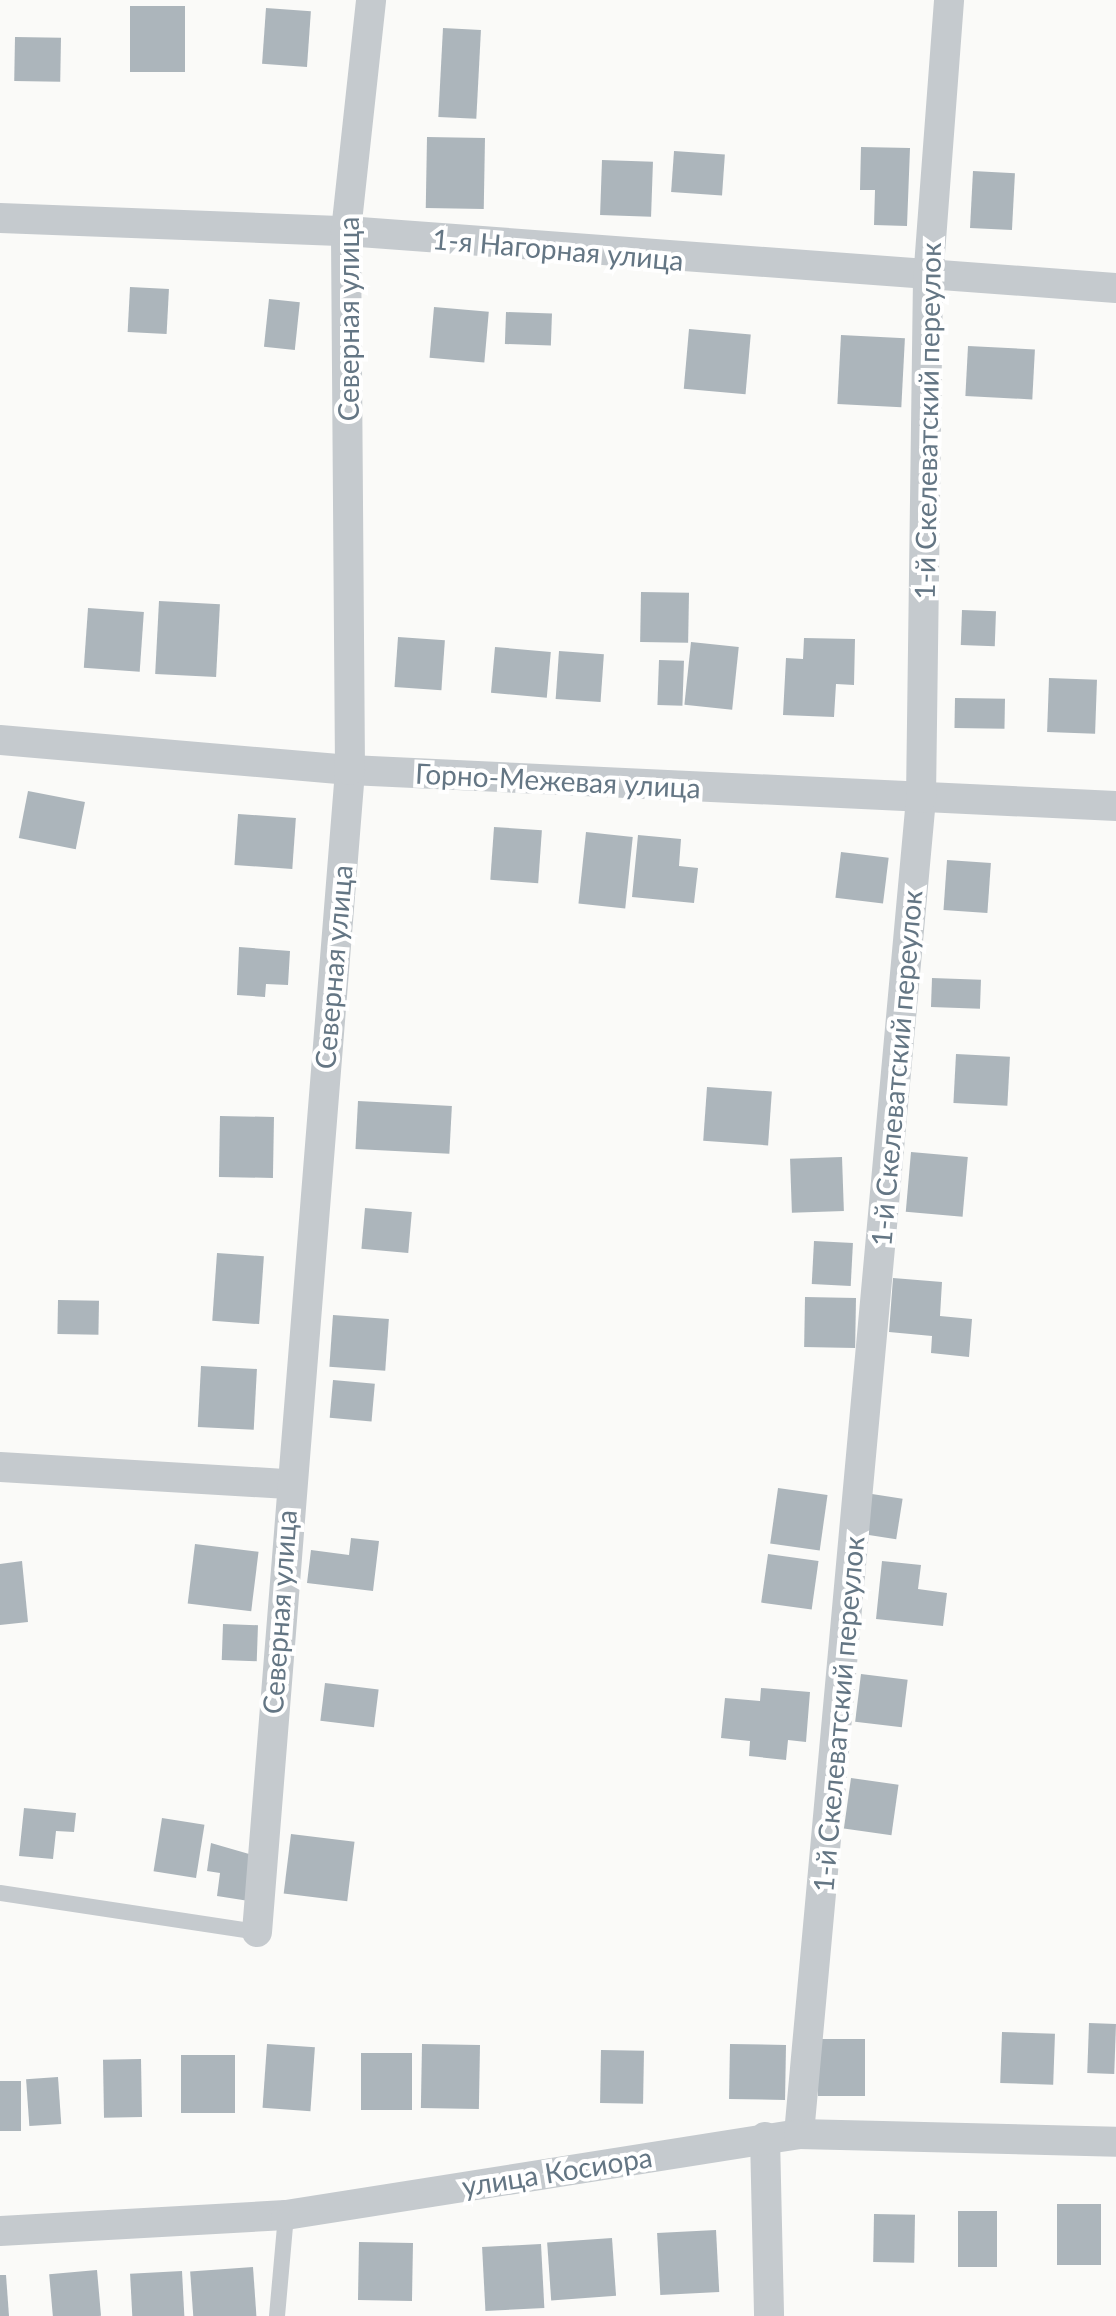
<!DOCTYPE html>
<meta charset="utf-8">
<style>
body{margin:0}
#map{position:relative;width:1116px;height:2316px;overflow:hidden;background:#fafaf8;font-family:Lato,sans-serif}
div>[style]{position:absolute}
.building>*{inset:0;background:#acb5bb;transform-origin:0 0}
.lane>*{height:16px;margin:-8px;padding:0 8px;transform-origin:8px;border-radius:8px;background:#c5cace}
.street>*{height:30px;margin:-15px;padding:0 15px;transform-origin:15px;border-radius:15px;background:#c5cace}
span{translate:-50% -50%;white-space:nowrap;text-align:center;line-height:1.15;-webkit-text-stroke:8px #fff;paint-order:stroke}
.street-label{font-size:28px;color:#647684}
</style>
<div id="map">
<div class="building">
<div style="left:130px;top:6px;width:55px;height:66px"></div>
<div style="left:266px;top:8px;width:45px;height:56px;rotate:4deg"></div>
<div style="left:443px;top:28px;width:38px;height:89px;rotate:3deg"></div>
<div style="left:15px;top:37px;width:46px;height:44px;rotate:1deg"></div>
<div style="left:427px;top:137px;width:58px;height:71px;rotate:1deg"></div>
<div style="clip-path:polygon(861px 147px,910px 148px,907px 226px,874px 225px,875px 190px,860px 190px)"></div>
<div style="left:674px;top:151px;width:51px;height:41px;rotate:4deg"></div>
<div style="left:602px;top:160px;width:51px;height:55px;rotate:2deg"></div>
<div style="left:973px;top:171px;width:42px;height:57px;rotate:3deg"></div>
<div style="left:130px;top:287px;width:39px;height:45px;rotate:3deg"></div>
<div style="left:269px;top:299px;width:31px;height:48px;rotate:6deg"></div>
<div style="left:434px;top:307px;width:55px;height:51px;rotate:5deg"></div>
<div style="left:506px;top:312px;width:46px;height:32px;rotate:2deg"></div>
<div style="left:689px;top:329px;width:62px;height:60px;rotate:5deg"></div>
<div style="left:841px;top:335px;width:64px;height:69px;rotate:3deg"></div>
<div style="left:968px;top:346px;width:67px;height:50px;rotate:3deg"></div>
<div style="left:641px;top:592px;width:48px;height:50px;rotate:1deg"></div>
<div style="left:159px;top:601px;width:61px;height:73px;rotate:3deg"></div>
<div style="left:88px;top:608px;width:56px;height:60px;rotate:4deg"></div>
<div style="left:962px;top:610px;width:34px;height:35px;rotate:2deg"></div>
<div style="left:398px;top:637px;width:47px;height:50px;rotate:4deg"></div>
<div style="clip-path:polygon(804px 638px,855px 639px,854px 685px,836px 684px,834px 717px,783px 715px,786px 658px,803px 659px)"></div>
<div style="left:691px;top:642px;width:48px;height:63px;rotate:6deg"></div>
<div style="left:495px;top:647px;width:56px;height:46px;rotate:5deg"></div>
<div style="left:559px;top:651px;width:45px;height:48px;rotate:4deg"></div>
<div style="left:659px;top:660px;width:25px;height:45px;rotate:2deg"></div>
<div style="left:1049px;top:678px;width:48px;height:54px;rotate:2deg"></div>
<div style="left:955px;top:698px;width:50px;height:30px;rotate:1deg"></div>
<div style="left:28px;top:791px;width:58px;height:48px;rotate:11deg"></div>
<div style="left:238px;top:814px;width:58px;height:51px;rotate:4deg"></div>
<div style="left:494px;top:827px;width:48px;height:53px;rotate:4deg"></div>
<div style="left:586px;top:832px;width:47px;height:72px;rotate:6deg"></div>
<div style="clip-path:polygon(638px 835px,681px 839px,679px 866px,698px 868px,694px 903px,632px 897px)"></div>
<div style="left:841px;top:852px;width:48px;height:46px;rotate:7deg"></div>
<div style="left:947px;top:860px;width:44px;height:50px;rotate:4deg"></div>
<div style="clip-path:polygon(239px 947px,290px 951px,288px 985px,266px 984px,265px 997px,237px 995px)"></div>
<div style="left:932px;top:978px;width:49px;height:29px;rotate:2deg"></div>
<div style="left:956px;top:1054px;width:54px;height:49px;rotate:3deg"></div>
<div style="left:707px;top:1087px;width:65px;height:54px;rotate:4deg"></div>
<div style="left:358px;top:1101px;width:94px;height:48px;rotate:3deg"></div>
<div style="left:220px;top:1116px;width:54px;height:61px;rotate:1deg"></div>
<div style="left:911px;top:1152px;width:57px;height:60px;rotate:5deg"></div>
<div style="left:842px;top:1157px;width:54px;height:52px;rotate:88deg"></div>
<div style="left:365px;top:1208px;width:47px;height:41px;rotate:5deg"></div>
<div style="left:814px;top:1241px;width:39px;height:43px;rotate:3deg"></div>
<div style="left:217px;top:1253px;width:47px;height:68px;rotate:4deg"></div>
<div style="clip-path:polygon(893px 1278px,942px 1282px,940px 1316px,972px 1319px,969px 1357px,931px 1353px,932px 1336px,889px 1332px)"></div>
<div style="left:805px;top:1297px;width:51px;height:50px;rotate:1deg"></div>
<div style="left:58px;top:1300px;width:41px;height:34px;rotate:1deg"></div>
<div style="left:333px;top:1315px;width:56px;height:52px;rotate:4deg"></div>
<div style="left:201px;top:1366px;width:56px;height:61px;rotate:3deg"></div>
<div style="left:333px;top:1380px;width:42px;height:38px;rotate:5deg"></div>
<div style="left:778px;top:1488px;width:50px;height:56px;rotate:8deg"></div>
<div style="left:872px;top:1494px;width:31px;height:41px;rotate:9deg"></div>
<div style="clip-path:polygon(351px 1538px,379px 1541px,373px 1591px,307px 1583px,311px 1550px,349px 1555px)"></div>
<div style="left:195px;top:1544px;width:64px;height:60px;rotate:7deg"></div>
<div style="left:768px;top:1554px;width:51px;height:49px;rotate:8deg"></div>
<div style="clip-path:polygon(22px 1561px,28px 1622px,0 1625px,0 1564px)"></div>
<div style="clip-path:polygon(882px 1561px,921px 1565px,918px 1589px,947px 1593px,943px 1626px,876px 1619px)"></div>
<div style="left:223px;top:1624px;width:35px;height:36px;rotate:2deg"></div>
<div style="left:861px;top:1674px;width:47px;height:48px;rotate:7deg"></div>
<div style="left:325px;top:1683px;width:54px;height:38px;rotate:7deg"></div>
<div style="clip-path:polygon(761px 1688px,810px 1692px,806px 1742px,788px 1740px,786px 1760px,749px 1756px,750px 1741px,721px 1738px,725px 1698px,760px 1701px)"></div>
<div style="left:851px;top:1778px;width:48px;height:51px;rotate:8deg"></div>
<div style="clip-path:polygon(24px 1808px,76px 1813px,74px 1832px,56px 1831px,53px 1859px,19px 1856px)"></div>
<div style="left:162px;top:1818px;width:43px;height:54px;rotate:9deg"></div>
<div style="left:291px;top:1834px;width:64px;height:60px;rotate:7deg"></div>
<div style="clip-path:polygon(211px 1843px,256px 1856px,249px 1901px,217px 1896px,220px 1873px,207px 1871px)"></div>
<div style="left:1089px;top:2023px;width:27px;height:50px;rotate:2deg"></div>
<div style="left:1002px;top:2032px;width:53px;height:51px;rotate:2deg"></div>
<div style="left:818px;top:2039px;width:47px;height:57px"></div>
<div style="left:267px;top:2044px;width:48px;height:64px;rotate:4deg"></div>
<div style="left:422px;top:2044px;width:58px;height:64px;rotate:1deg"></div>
<div style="left:786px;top:2045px;width:55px;height:56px;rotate:91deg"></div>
<div style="left:601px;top:2050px;width:43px;height:53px;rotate:1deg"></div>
<div style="left:361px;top:2053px;width:51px;height:57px"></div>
<div style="left:181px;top:2055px;width:54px;height:58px"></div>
<div style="left:141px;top:2059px;width:58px;height:38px;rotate:89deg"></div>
<div style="left:58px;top:2077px;width:47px;height:32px;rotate:86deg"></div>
<div style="left:0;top:2081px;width:21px;height:50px"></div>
<div style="left:1057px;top:2204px;width:44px;height:61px"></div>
<div style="left:997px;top:2211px;width:56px;height:39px;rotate:90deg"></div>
<div style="left:874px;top:2214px;width:41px;height:48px;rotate:1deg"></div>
<div style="left:716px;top:2230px;width:62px;height:59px;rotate:87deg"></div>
<div style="left:612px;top:2238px;width:58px;height:65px;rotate:86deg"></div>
<div style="left:359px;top:2242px;width:54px;height:58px;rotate:1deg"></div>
<div style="left:541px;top:2244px;width:64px;height:59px;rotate:87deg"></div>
<div style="left:253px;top:2267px;width:49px;height:63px;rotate:86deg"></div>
<div style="left:97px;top:2270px;width:46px;height:48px;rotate:85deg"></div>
<div style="left:182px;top:2271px;width:45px;height:52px;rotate:87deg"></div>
<div style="clip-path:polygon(0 2275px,6px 2275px,9px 2316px,0 2316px)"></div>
</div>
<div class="lane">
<div style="left:0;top:1893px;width:260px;rotate:8.6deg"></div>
<div style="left:277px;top:2316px;width:101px;rotate:-84.9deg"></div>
</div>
<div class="street">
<div style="left:0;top:218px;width:346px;rotate:2.2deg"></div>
<div style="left:346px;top:231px;width:772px;rotate:4.23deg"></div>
<div style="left:0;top:740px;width:351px;rotate:4.9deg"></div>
<div style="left:350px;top:770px;width:767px;rotate:2.69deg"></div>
<div style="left:0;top:1467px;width:289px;rotate:3.4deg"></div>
<div style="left:257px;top:1932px;width:1166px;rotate:-85.42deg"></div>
<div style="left:350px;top:770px;width:539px;rotate:-90.43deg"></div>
<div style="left:346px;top:231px;width:232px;rotate:-83.8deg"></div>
<div style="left:799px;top:2134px;width:1342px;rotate:-84.78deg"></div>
<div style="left:921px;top:798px;width:518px;rotate:-89.23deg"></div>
<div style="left:928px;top:280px;width:281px;rotate:-85.7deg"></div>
<div style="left:765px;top:2137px;width:179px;rotate:88.7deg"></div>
<div style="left:0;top:2231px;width:286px;rotate:-3.2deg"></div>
<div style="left:286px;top:2215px;width:519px;rotate:-8.97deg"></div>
<div style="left:799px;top:2134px;width:317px;rotate:1.4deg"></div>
</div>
<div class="street-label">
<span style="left:558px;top:249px;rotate:5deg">1-я Нагорная улица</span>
<span style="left:348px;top:319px;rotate:-90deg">Северная улица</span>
<span style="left:927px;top:421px;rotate:-89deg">1-й Скелеватский переулок</span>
<span style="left:558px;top:780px;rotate:3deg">Горно-Межевая улица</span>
<span style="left:333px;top:967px;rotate:-85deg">Северная улица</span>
<span style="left:896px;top:1068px;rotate:-85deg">1-й Скелеватский переулок</span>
<span style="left:279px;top:1612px;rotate:-86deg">Северная улица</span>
<span style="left:838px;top:1714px;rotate:-85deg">1-й Скелеватский переулок</span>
<span style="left:557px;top:2171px;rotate:-9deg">улица Косиора</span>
</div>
</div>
